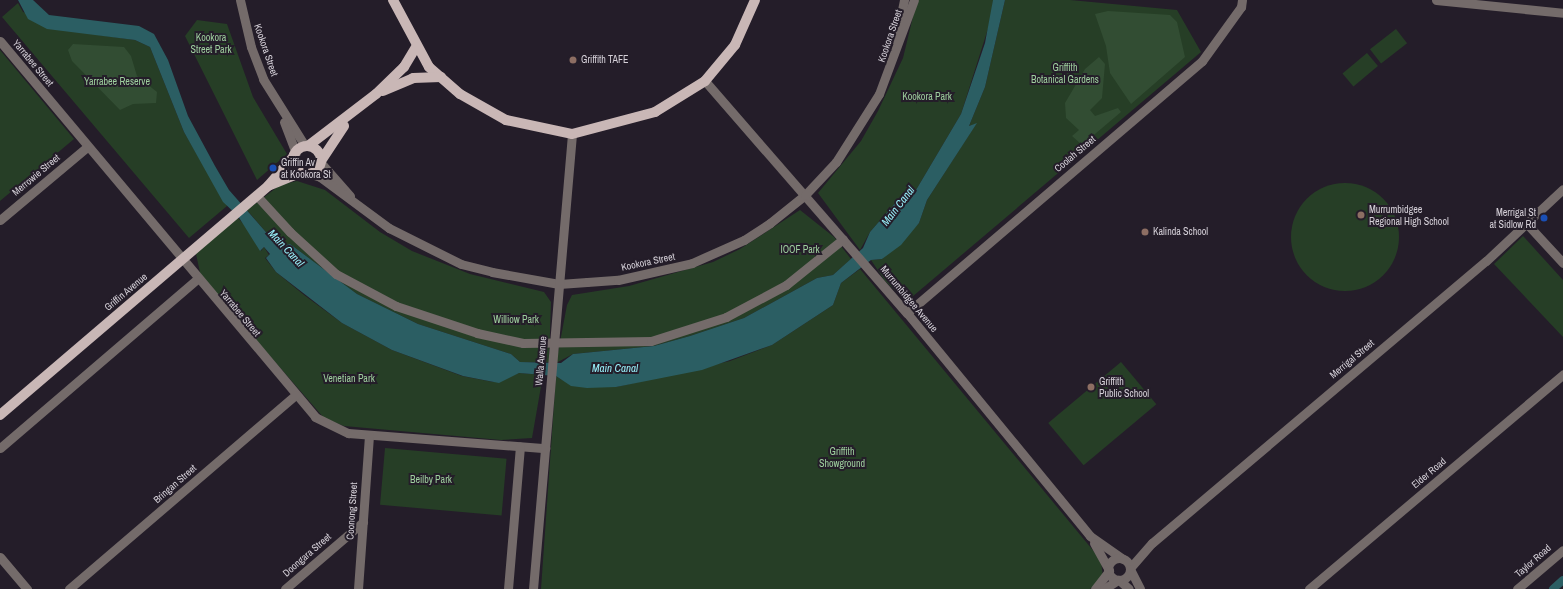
<!DOCTYPE html>
<style>
body{margin:0}
#map{position:relative;width:1563px;height:589px;overflow:hidden;background:#241d29;font-family:"Archivo Narrow",sans-serif}
div>[style]{position:absolute}
.green>*{inset:0;background:#263e26;transform-origin:0 0}
.round{border-radius:50%}
.forest>*{inset:0;background:#324d33}
.water>*{inset:0;background:#2b5e63}
.canal>*{height:8px;margin:-4px;padding:0 4px;transform-origin:4px;border-radius:4px;background:#2b5e63}
.minor>*{height:9px;margin:-4.5px;padding:0 4.5px;transform-origin:4.5px;border-radius:4.5px;background:#746b6a}
.minor>.ring{margin:-4.5px;padding:0;box-sizing:content-box;background:none;border:9px solid #746b6a;border-radius:50%}
.major>*{height:10px;margin:-5px;padding:0 5px;transform-origin:5px;border-radius:5px;background:#c9b7b6}
.major>.ring{margin:-5px;padding:0;box-sizing:content-box;background:none;border:10px solid #c9b7b6;border-radius:50%}
.dots>*{width:11px;height:11px;translate:-50% -50%;box-sizing:border-box;border:2px solid #241d29;border-radius:50%}
span{translate:-50% -50%;white-space:nowrap;text-align:center;line-height:1.15;-webkit-text-stroke:4px #241d29;paint-order:stroke}
.street-label{font-size:10px;color:#d5d0d8}
.park-label{font-size:10px;color:#9ecf9e}
.poi-label{font-size:10px;color:#d5d0d8}
.left{translate:0 -50%;text-align:left}
.right{translate:-100% -50%;text-align:right}
.water-label{font-size:11px;color:#99f1fb;font-style:italic}
</style>
<div id="map">
<div class="green">
<div style="clip-path:polygon(917px 0,993px 0,992px 16px,961px 114px,916px 190px,897px 201px,870px 232px,860px 250px,818px 193px,861px 141px,878px 111px,903px 58px)"></div>
<div style="clip-path:polygon(1005px 0,1070px 0,1177px 10px,1201px 52px,912px 297px,904px 299px,885px 281px,871px 260px,882px 259px,919px 223px,927px 200px,976px 124px,969px 126px,985px 87px)"></div>
<div style="clip-path:polygon(18px 3px,23px 12px,99px 35px,135px 40px,150px 47px,184px 132px,227px 206px,189px 238px,2px 17px)"></div>
<div style="clip-path:polygon(197px 20px,227px 24px,253px 97px,287px 154px,257px 180px,185px 36px)"></div>
<div style="left:1396px;top:29px;width:18px;height:33px;rotate:52deg"></div>
<div style="clip-path:polygon(0 50px,74px 139px,0 201px)"></div>
<div style="left:1367px;top:53px;width:17px;height:32px;rotate:50deg"></div>
<div style="clip-path:polygon(297px 181px,325px 190px,380px 232px,412px 251px,470px 274px,544px 292px,551px 302px,549px 362px,520px 362px,511px 354px,418px 324px,357px 294px,290px 244px,278px 246px,247px 210px,280px 185px)"></div>
<div class="round" style="left:1291px;top:183px;width:108px;height:108px"></div>
<div style="clip-path:polygon(800px 210px,834px 237px,851px 259px,833px 275px,817px 278px,744px 318px,690px 336px,654px 346px,573px 354px,556px 363px,567px 305px,572px 295px,629px 286px,713px 262px,740px 249px)"></div>
<div style="clip-path:polygon(237px 217px,252px 233px,261px 251px,264px 247px,269px 255px,265px 258px,276px 272px,304px 295px,342px 323px,392px 350px,462px 376px,493px 382px,519px 373px,543px 375px,532px 438px,501px 440px,344px 426px,324px 418px,201px 277px,196px 254px)"></div>
<div style="clip-path:polygon(1523px 236px,1563px 280px,1563px 337px,1494px 264px)"></div>
<div style="clip-path:polygon(860px 269px,1101px 560px,1103px 578px,1090px 589px,541px 589px,556px 376px,562px 380px,616px 387px,730px 361px,772px 345px,833px 305px,841px 283px)"></div>
<div style="left:1121px;top:362px;width:55px;height:95px;rotate:50deg"></div>
<div style="left:385px;top:448px;width:122px;height:57px;rotate:5deg"></div>
</div>
<div class="forest">
<div style="clip-path:polygon(1108px 11px,1170px 15px,1177px 22px,1185px 57px,1131px 104px,1110px 73px,1106px 46px,1095px 14px)"></div>
<div style="clip-path:polygon(73px 44px,124px 47px,131px 56px,137px 76px,157px 92px,156px 103px,133px 104px,120px 110px,72px 61px,68px 50px)"></div>
<div style="clip-path:polygon(1099px 57px,1105px 64px,1102px 98px,1090px 110px,1095px 116px,1118px 108px,1121px 112px,1082px 145px,1072px 136px,1079px 130px,1066px 118px,1065px 103px,1085px 69px)"></div>
</div>
<div class="water">
<div style="clip-path:polygon(18px 0,33px 0,49px 15px,139px 26px,154px 34px,168px 60px,188px 116px,215px 166px,229px 190px,279px 247px,290px 244px,357px 294px,418px 324px,511px 354px,520px 362px,561px 363px,573px 354px,654px 346px,690px 336px,744px 318px,817px 278px,833px 275px,863px 248px,870px 232px,897px 201px,916px 190px,961px 114px,985px 43px,993px 0,1005px 0,985px 87px,969px 126px,977px 123px,927px 200px,919px 223px,901px 245px,882px 259px,871px 260px,841px 283px,833px 305px,772px 345px,702px 370px,616px 387px,587px 388px,571px 386px,556px 376px,519px 373px,499px 383px,463px 376px,392px 350px,342px 323px,276px 272px,266px 258px,270px 254px,264px 247px,260px 251px,238px 216px,223px 202px,184px 132px,150px 47px,135px 40px,47px 29px,28px 19px)"></div>
</div>
<div class="canal">
<div style="left:1553px;top:589px;width:13px;rotate:-42deg"></div>
</div>
<div class="minor">
<div style="left:240px;top:0;width:48px;rotate:76.8deg"></div>
<div style="left:251px;top:47px;width:34px;rotate:69deg"></div>
<div style="left:263px;top:79px;width:79px;rotate:57.9deg"></div>
<div style="left:1436px;top:0;width:128px;rotate:5.8deg"></div>
<div style="left:896px;top:40px;width:41px;rotate:-78.7deg"></div>
<div style="left:0;top:41px;width:491px;rotate:50deg"></div>
<div style="left:315px;top:417px;width:37px;rotate:26deg"></div>
<div style="left:348px;top:433px;width:198px;rotate:4.4deg"></div>
<div style="left:705px;top:81px;width:308px;rotate:49deg"></div>
<div style="left:907px;top:313px;width:288px;rotate:50.6deg"></div>
<div style="left:1090px;top:536px;width:40px;rotate:34.9deg"></div>
<div style="left:284px;top:122px;width:33px;rotate:69deg"></div>
<div style="left:321px;top:163px;width:44px;rotate:48.7deg"></div>
<div style="left:308px;top:173px;width:13px;rotate:18deg"></div>
<div style="left:320px;top:177px;width:86px;rotate:36.5deg"></div>
<div style="left:389px;top:228px;width:80px;rotate:26.6deg"></div>
<div style="left:461px;top:264px;width:32px;rotate:14deg"></div>
<div style="left:492px;top:272px;width:68px;rotate:10.2deg"></div>
<div style="left:559px;top:284px;width:28px;rotate:-4deg"></div>
<div style="left:587px;top:282px;width:31px;rotate:-4deg"></div>
<div style="left:618px;top:280px;width:76px;rotate:-12.9deg"></div>
<div style="left:692px;top:263px;width:57px;rotate:-23.9deg"></div>
<div style="left:744px;top:240px;width:31px;rotate:-33deg"></div>
<div style="left:770px;top:223px;width:45px;rotate:-38.7deg"></div>
<div style="left:805px;top:195px;width:45px;rotate:-46.8deg"></div>
<div style="left:836px;top:162px;width:80px;rotate:-57.7deg"></div>
<div style="left:879px;top:94px;width:100px;rotate:-69.6deg"></div>
<div style="left:257px;top:196px;width:49px;rotate:47.5deg"></div>
<div style="left:290px;top:232px;width:62px;rotate:42.4deg"></div>
<div style="left:336px;top:274px;width:68px;rotate:28.1deg"></div>
<div style="left:396px;top:306px;width:85px;rotate:18.4deg"></div>
<div style="left:477px;top:333px;width:47px;rotate:12.3deg"></div>
<div style="left:523px;top:343px;width:128px;rotate:-0.9deg"></div>
<div style="left:651px;top:341px;width:79px;rotate:-17.7deg"></div>
<div style="left:726px;top:317px;width:68px;rotate:-28.1deg"></div>
<div style="left:786px;top:285px;width:73px;rotate:-38.9deg"></div>
<div style="left:0;top:220px;width:114px;rotate:-40deg"></div>
<div style="left:1527px;top:224px;width:53px;rotate:47.3deg"></div>
<div style="left:907px;top:313px;width:388px;rotate:-40.5deg"></div>
<div style="left:1202px;top:61px;width:67px;rotate:-54.2deg"></div>
<div style="left:1241px;top:7px;width:7px;rotate:-82deg"></div>
<div style="left:0;top:448px;width:261px;rotate:-40.6deg"></div>
<div style="left:1094px;top:543px;width:31px;rotate:61deg"></div>
<div style="left:0;top:557px;width:42px;rotate:49.8deg"></div>
<div class="ring" style="left:1108px;top:558px;width:13px;height:13px"></div>
<div style="left:1130px;top:568px;width:33px;rotate:-49deg"></div>
<div style="left:1152px;top:543px;width:437px;rotate:-40.2deg"></div>
<div style="left:1486px;top:261px;width:105px;rotate:-43.1deg"></div>
<div style="left:1130px;top:569px;width:22px;rotate:63deg"></div>
<div style="left:1119px;top:580px;width:13px;rotate:42deg"></div>
<div style="left:69px;top:589px;width:298px;rotate:-40.6deg"></div>
<div style="left:285px;top:589px;width:103px;rotate:-40.7deg"></div>
<div style="left:358px;top:589px;width:154px;rotate:-85.9deg"></div>
<div style="left:508px;top:589px;width:143px;rotate:-85.2deg"></div>
<div style="left:533px;top:589px;width:457px;rotate:-85.1deg"></div>
<div style="left:1095px;top:589px;width:23px;rotate:-52deg"></div>
<div style="left:1104px;top:589px;width:17px;rotate:-33deg"></div>
<div style="left:1309px;top:589px;width:333px;rotate:-40.2deg"></div>
<div style="left:1517px;top:589px;width:60px;rotate:-40.3deg"></div>
</div>
<div class="major">
<div style="left:393px;top:0;width:76px;rotate:61.8deg"></div>
<div style="left:429px;top:67px;width:41px;rotate:41.1deg"></div>
<div style="left:460px;top:94px;width:53px;rotate:29.5deg"></div>
<div style="left:506px;top:120px;width:67px;rotate:12deg"></div>
<div style="left:572px;top:134px;width:86px;rotate:-14.8deg"></div>
<div style="left:655px;top:112px;width:59px;rotate:-31.8deg"></div>
<div style="left:705px;top:81px;width:47px;rotate:-50.2deg"></div>
<div style="left:735px;top:45px;width:49px;rotate:-66deg"></div>
<div style="left:383px;top:91px;width:33px;rotate:-23deg"></div>
<div style="left:413px;top:78px;width:28px;rotate:-2deg"></div>
<div style="left:308px;top:146px;width:86px;rotate:-37.4deg"></div>
<div style="left:376px;top:94px;width:39px;rotate:-44deg"></div>
<div style="left:404px;top:67px;width:23px;rotate:-59deg"></div>
<div class="ring" style="left:293px;top:146px;width:18px;height:18px"></div>
<div style="left:321px;top:161px;width:42px;rotate:-56.7deg"></div>
<div style="left:270px;top:185px;width:35px;rotate:-22deg"></div>
<div style="left:0;top:415px;width:353px;rotate:-40.5deg"></div>
<div style="left:268px;top:186px;width:40px;rotate:-49deg"></div>
</div>
<div class="dots">
<div style="left:573px;top:60px;background:#8d6e63"></div>
<div style="left:273px;top:168px;background:#1a4fb4"></div>
<div style="left:1361px;top:215px;background:#8d6e63"></div>
<div style="left:1544px;top:218px;background:#1a4fb4"></div>
<div style="left:1145px;top:232px;background:#8d6e63"></div>
<div style="left:1091px;top:387px;background:#8d6e63"></div>
</div>
<div class="street-label">
<span style="left:890px;top:36px;rotate:-71deg">Kookora Street</span>
<span style="left:266px;top:50px;rotate:71deg">Kookora Street</span>
<span style="left:33px;top:63px;rotate:50deg">Yarrabee Street</span>
<span style="left:1075px;top:154px;rotate:-40deg">Coolah Street</span>
<span style="left:36px;top:175px;rotate:-40deg">Merrowie Street</span>
<span style="left:648px;top:262px;rotate:-12deg">Kookora Street</span>
<span style="left:126px;top:292px;rotate:-40deg">Griffin Avenue</span>
<span style="left:909px;top:299px;rotate:50deg">Murrumbidgee Avenue</span>
<span style="left:240px;top:313px;rotate:50deg">Yarrabee Street</span>
<span style="left:1352px;top:359px;rotate:-40deg">Merrigal Street</span>
<span style="left:541px;top:361px;rotate:-85deg">Walla Avenue</span>
<span style="left:1429px;top:473px;rotate:-40deg">Elder Road</span>
<span style="left:175px;top:484px;rotate:-41deg">Bringan Street</span>
<span style="left:352px;top:511px;rotate:-86deg">Coonong Street</span>
<span style="left:307px;top:555px;rotate:-41deg">Doongara Street</span>
<span style="left:1533px;top:561px;rotate:-41deg">Taylor Road</span>
</div>
<div class="park-label">
<span style="left:211px;top:43px">Kookora<br>Street Park</span>
<span style="left:1065px;top:73px">Griffith<br>Botanical Gardens</span>
<span style="left:117px;top:82px">Yarrabee Reserve</span>
<span style="left:927px;top:97px">Kookora Park</span>
<span style="left:800px;top:250px">IOOF Park</span>
<span style="left:516px;top:320px">Williow Park</span>
<span style="left:349px;top:379px">Venetian Park</span>
<span style="left:842px;top:457px">Griffith<br>Showground</span>
<span style="left:431px;top:480px">Beilby Park</span>
</div>
<div class="poi-label">
<span class="left" style="left:581px;top:60px">Griffith TAFE</span>
<span class="left" style="left:281px;top:168px">Griffin Av<br>at Kookora St</span>
<span class="left" style="left:1369px;top:215px">Murrumbidgee<br>Regional High School</span>
<span class="right" style="left:1536px;top:218px">Merrigal St<br>at Sidlow Rd</span>
<span class="left" style="left:1153px;top:232px">Kalinda School</span>
<span class="left" style="left:1099px;top:387px">Griffith<br>Public School</span>
</div>
<div class="water-label">
<span style="left:898px;top:206px;rotate:-52deg">Main Canal</span>
<span style="left:286px;top:248px;rotate:47deg">Main Canal</span>
<span style="left:615px;top:368px">Main Canal</span>
</div>
</div>
